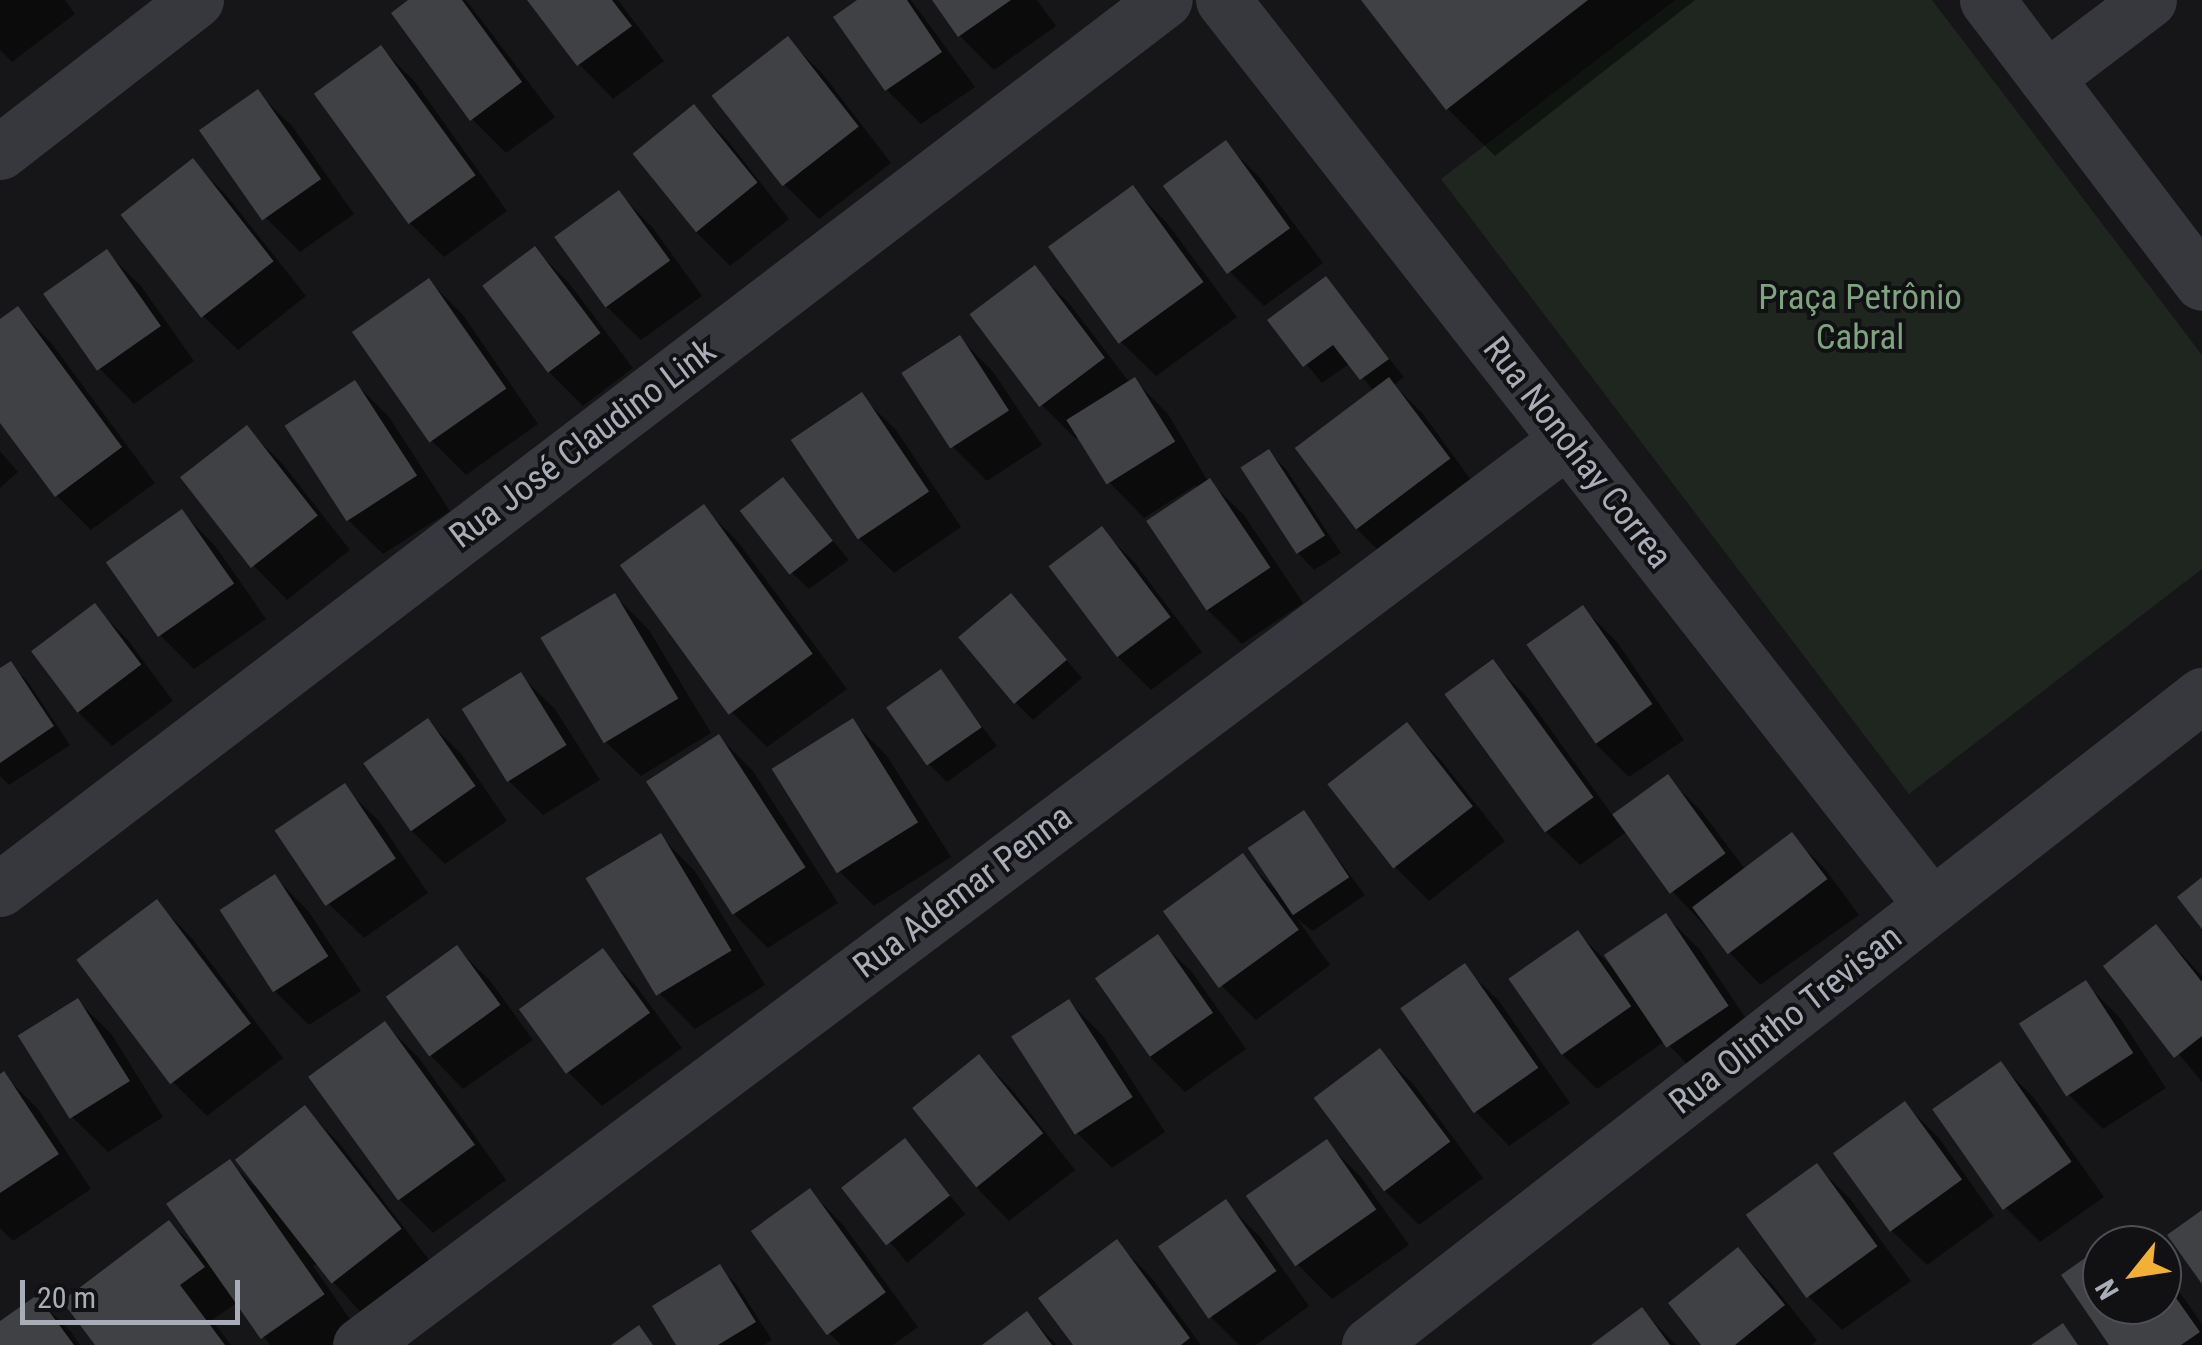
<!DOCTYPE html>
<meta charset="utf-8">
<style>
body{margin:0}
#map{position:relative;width:2202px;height:1345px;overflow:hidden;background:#161618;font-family:"Roboto Condensed",sans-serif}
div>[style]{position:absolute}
.green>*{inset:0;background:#1e261f}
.shadow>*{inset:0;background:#0007;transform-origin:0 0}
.building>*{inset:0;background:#404145;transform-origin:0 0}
.street>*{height:55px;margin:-27.5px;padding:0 27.5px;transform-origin:27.5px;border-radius:27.5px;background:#37383d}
span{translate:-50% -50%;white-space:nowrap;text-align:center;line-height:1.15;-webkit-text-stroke:8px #111113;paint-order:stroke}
.park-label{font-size:35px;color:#7fa381}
.street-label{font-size:35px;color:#a8adb8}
.north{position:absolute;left:2082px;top:1225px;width:100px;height:100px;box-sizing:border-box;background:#111113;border:2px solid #4d4f55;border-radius:50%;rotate:240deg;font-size:28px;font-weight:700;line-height:40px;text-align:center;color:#a8adb8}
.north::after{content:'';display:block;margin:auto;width:35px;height:45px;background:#f2b134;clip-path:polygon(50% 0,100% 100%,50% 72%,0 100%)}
.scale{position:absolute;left:20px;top:1280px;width:220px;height:45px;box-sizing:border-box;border:5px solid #a8adb8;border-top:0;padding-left:12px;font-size:30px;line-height:35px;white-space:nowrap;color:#a8adb8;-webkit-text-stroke:8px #111113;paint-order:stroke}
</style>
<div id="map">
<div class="green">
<div style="clip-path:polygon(1675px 0,1932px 0,2202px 355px,2202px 569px,1909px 794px,1441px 179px)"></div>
</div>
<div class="shadow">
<div style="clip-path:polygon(0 0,65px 0,75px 14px,12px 62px,0 50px)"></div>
<div style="clip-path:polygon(413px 0,466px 0,555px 117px,506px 153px,472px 119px)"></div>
<div style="clip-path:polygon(530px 0,618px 0,664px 61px,613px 99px,579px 64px)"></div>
<div style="clip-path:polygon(862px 0,911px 0,975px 87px,921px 124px,887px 90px)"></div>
<div style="clip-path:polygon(935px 0,1037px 0,1056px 26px,994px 70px,960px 36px)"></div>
<div style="clip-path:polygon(1364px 0,1695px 0,1495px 156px,1448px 109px)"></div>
<div style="clip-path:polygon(787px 39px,822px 73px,891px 163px,819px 219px,785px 185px)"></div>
<div style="clip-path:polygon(381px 48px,415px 82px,507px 211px,444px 257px,410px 223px,317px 93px)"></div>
<div style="clip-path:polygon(257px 92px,292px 126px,354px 214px,300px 252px,266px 218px)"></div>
<div style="clip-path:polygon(694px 107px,728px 141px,789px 219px,730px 266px,696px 232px)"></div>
<div style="clip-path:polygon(1225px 143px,1260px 178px,1323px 263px,1264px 306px,1230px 272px)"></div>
<div style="clip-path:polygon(193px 161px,227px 196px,306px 296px,238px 350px,203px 316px)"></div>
<div style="clip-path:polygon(1133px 188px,1167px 223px,1237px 317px,1156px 376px,1121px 342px)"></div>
<div style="clip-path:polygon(619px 193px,653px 228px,702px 296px,641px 340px,606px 306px)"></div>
<div style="clip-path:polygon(535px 249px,569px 283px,633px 368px,583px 406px,549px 372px)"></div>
<div style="clip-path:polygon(106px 252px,141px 286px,194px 361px,134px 404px,100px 369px)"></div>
<div style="clip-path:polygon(1034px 269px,1069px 303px,1130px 383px,1134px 380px,1168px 414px,1206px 478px,1244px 515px,1303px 603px,1242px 644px,1208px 610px,1196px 485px,1144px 518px,1110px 483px,1080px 437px,1076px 439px,1042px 405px)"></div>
<div style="clip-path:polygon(1325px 280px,1404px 377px,1394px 385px,1423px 414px,1482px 495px,1390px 562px,1356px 528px,1297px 446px,1374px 391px,1350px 363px,1322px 383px,1271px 321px)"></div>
<div style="clip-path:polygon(429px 281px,463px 315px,538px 424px,466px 475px,432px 441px)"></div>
<div style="clip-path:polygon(18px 309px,52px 344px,155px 483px,91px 530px,57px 496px,0 419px,0 323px)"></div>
<div style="clip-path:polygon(960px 338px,994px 373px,1042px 445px,987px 481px,953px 447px)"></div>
<div style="clip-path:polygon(355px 383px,389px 417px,450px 511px,383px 554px,348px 520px)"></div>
<div style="clip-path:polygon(861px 396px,896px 430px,961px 527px,894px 573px,860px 539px)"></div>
<div style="clip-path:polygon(246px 428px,281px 462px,350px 550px,287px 600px,253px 565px)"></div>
<div style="clip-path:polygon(0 451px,18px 472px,0 488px)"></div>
<div style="clip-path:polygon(1269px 452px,1286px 469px,1341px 553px,1314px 570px,1297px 552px)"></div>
<div style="clip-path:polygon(783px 480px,849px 560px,809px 589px,791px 572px)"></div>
<div style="clip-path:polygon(704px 508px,738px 542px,847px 689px,767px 747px,733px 713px)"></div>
<div style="clip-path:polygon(182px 512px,216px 547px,266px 619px,194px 669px,160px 635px)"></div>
<div style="clip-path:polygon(1101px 529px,1135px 563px,1202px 652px,1151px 690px,1117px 656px,1051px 566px)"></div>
<div style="clip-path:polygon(615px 596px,649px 630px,711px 733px,641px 776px,606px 742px)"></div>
<div style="clip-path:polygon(1011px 596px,1082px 678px,1033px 720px,1015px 702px)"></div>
<div style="clip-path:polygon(94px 606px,128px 640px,173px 701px,112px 746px,78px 712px,33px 651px)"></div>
<div style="clip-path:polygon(1583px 608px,1617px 642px,1684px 740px,1629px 777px,1595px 743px)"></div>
<div style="clip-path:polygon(1493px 663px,1527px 697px,1614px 817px,1668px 778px,1702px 812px,1745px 869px,1792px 836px,1826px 870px,1859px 915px,1760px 985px,1673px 892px,1628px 831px,1580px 865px,1545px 831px)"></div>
<div style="clip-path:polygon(10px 664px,28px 682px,70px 745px,9px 785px,0 776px,0 671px)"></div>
<div style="clip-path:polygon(941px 672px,997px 746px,947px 782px,929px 764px)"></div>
<div style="clip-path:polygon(520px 675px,555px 709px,600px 780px,543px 815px,509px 781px)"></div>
<div style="clip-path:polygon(428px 721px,462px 755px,507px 821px,445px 864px,411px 830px)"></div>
<div style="clip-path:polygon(853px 722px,887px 756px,951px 857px,874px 906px,840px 872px)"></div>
<div style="clip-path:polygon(1407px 726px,1441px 760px,1505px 841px,1429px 901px,1395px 867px)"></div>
<div style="clip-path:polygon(719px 737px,753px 771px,838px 903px,768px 948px,734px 914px)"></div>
<div style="clip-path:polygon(344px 787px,379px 821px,428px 893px,364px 938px,329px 904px)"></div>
<div style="clip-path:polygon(1304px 814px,1365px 895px,1313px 931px,1297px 919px,1330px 965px,1256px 1020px,1222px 986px,1242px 857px,1278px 892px)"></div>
<div style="clip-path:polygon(660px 836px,695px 871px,765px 985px,695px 1029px,661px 995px)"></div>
<div style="clip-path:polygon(275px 877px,309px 912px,361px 991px,309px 1025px,275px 991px)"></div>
<div style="clip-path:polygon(157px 903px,191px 937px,283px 1058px,207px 1116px,173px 1082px)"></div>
<div style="clip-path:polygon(1666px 916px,1700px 950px,1761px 1041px,1703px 1081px,1665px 1041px,1597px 1089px,1563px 1055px,1578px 933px,1613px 968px)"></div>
<div style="clip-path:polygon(2156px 927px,2202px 976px,2202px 1082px,2106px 966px)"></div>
<div style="clip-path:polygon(1157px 938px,1192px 972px,1246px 1049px,1185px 1092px,1151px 1058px,1098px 980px)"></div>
<div style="clip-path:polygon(457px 948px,491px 982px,533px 1040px,463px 1089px,429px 1054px)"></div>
<div style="clip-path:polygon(602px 952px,636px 986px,682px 1048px,602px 1106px,568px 1072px,522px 1010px)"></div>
<div style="clip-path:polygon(1464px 967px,1499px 1001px,1570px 1103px,1509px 1146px,1475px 1111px)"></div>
<div style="clip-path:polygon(2086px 984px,2120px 1018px,2166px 1088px,2103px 1129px,2069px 1095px)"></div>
<div style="clip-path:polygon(78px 1001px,112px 1035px,163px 1117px,108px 1152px,73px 1118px,21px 1036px)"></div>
<div style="clip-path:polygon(1069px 1002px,1103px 1036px,1165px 1132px,1112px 1168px,1077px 1133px,1015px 1037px)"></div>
<div style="clip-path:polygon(385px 1024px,419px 1058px,506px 1180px,433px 1233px,399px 1199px,312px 1077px)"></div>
<div style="clip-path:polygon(1380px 1051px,1414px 1085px,1483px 1178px,1419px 1225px,1385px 1191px,1316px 1098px)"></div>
<div style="clip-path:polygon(979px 1057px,1013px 1091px,1075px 1170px,1009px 1221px,975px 1186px)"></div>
<div style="clip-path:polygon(2000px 1064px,2034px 1098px,2104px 1197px,2040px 1242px,2006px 1208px,1936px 1110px)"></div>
<div style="clip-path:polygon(4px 1075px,38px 1109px,91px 1189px,13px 1241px,0 1228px,0 1077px)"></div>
<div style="clip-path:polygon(1905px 1104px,1939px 1138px,1994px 1216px,1927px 1265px,1892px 1231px)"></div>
<div style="clip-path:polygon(305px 1108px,339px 1143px,433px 1265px,365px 1317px,317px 1264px,313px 1266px,357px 1329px,335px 1345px,270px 1345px,238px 1302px,212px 1320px,231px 1345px,98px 1345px,169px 1223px,204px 1254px,230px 1162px,255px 1187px)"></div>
<div style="left:905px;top:1142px;width:94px;height:76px;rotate:50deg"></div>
<div style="clip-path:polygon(1327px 1143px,1361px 1177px,1409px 1245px,1332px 1299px,1298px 1265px)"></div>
<div style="clip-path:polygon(1817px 1166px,1851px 1200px,1911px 1281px,1842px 1330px,1808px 1296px)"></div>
<div style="clip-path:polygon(810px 1191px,844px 1226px,918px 1327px,893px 1345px,841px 1345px,829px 1333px)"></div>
<div style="clip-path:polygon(1225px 1202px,1260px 1237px,1309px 1306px,1256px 1345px,1239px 1345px,1212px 1318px,1162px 1248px)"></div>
<div style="clip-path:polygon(1117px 1243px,1151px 1277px,1201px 1345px,1076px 1345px)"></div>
<div style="clip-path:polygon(2102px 1249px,2102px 1305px,2162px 1305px,2162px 1267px,2202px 1324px,2202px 1345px,2112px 1345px,2064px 1276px)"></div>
<div style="clip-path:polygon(1738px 1250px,1772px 1284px,1817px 1340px,1812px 1345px,1704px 1345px)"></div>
<div style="clip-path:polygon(719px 1267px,737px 1285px,772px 1340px,764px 1345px,679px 1345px)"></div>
<div style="clip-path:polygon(37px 1298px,71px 1332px,80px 1345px,0 1345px,0 1324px)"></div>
<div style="clip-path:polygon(1642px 1310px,1676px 1345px,1595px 1345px)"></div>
<div style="clip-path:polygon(1027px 1314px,1057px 1345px,987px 1345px)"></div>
</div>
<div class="building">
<div style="clip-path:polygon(408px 0,462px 0,522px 82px,470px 121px,391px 13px)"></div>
<div style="clip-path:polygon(527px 0,612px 0,632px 26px,577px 66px)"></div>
<div style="clip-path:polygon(857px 0,907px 0,942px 52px,885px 91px,833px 17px)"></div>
<div style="clip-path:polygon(932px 0,1011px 0,958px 37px)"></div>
<div style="clip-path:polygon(1361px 0,1588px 0,1446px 110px)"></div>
<div style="left:788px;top:36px;width:115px;height:97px;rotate:52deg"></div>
<div style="left:381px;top:45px;width:161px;height:83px;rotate:54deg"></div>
<div style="left:258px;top:89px;width:110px;height:72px;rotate:55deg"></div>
<div style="left:694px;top:104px;width:101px;height:79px;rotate:51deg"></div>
<div style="left:1226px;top:140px;width:109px;height:78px;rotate:54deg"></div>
<div style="left:193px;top:158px;width:131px;height:92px;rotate:52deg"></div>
<div style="left:1133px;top:185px;width:120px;height:105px;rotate:54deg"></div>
<div style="left:619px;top:190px;width:87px;height:80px;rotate:54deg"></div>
<div style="left:535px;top:246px;width:109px;height:66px;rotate:53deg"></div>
<div style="left:107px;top:249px;width:94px;height:78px;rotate:55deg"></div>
<div style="left:1035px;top:265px;width:116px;height:82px;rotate:53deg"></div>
<div style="clip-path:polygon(1326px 276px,1389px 359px,1360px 380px,1333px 345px,1303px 367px,1267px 320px)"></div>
<div style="left:429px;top:278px;width:135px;height:94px;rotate:55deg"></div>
<div style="clip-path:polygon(18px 306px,122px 447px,55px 497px,0 423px,0 319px)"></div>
<div style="left:960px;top:335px;width:90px;height:70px;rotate:57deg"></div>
<div style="left:1135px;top:377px;width:76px;height:81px;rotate:58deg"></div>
<div style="left:1389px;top:377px;width:102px;height:118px;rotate:53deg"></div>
<div style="left:355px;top:380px;width:114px;height:84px;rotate:57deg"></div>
<div style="left:862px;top:392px;width:120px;height:86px;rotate:56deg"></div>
<div style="left:247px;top:425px;width:115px;height:85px;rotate:52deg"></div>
<div style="left:1269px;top:449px;width:103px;height:34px;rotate:57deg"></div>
<div style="left:783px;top:477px;width:81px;height:55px;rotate:52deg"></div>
<div style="left:1210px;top:478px;width:108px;height:77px;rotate:56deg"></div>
<div style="left:704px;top:504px;width:185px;height:104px;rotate:54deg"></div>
<div style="left:182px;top:509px;width:91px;height:93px;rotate:55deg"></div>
<div style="left:1102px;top:526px;width:114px;height:67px;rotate:53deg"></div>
<div style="left:615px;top:593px;width:123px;height:87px;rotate:59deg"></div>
<div style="left:1011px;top:593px;width:87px;height:69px;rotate:50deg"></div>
<div style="left:95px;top:603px;width:77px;height:80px;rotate:53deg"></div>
<div style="left:1583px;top:605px;width:121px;height:69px;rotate:55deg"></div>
<div style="left:1493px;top:659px;width:171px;height:60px;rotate:54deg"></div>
<div style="clip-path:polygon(11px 661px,54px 726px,0 763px,0 668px)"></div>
<div style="left:941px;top:669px;width:71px;height:67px;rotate:55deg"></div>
<div style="left:521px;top:672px;width:86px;height:70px;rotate:58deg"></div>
<div style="left:428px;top:718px;width:83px;height:79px;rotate:55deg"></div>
<div style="left:853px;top:718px;width:123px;height:96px;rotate:58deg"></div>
<div style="left:1407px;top:722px;width:107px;height:101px;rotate:52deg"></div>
<div style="left:719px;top:734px;width:159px;height:87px;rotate:57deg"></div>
<div style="left:1668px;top:774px;width:98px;height:69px;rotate:54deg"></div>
<div style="left:345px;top:783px;width:91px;height:85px;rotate:56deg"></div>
<div style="left:1304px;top:810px;width:81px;height:68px;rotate:56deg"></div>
<div style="left:1792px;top:832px;width:59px;height:125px;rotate:53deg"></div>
<div style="left:661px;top:833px;width:137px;height:88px;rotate:59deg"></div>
<div style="left:1243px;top:853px;width:95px;height:99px;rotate:54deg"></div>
<div style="left:275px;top:874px;width:98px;height:66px;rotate:57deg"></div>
<div style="clip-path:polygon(2202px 877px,2202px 929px,2177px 897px)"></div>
<div style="left:157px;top:899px;width:156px;height:101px;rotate:53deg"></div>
<div style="left:1666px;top:913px;width:112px;height:75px;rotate:56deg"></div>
<div style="clip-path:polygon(2156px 924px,2202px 982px,2202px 1036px,2174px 1058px,2103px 966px)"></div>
<div style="left:1578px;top:930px;width:93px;height:85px;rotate:55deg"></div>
<div style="left:1158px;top:934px;width:96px;height:77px;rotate:55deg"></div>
<div style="left:457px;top:945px;width:74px;height:88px;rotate:54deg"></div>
<div style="left:603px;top:948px;width:80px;height:104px;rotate:54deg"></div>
<div style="left:1465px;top:963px;width:128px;height:79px;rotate:55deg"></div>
<div style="left:2086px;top:980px;width:87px;height:80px;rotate:57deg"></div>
<div style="left:78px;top:998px;width:98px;height:71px;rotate:58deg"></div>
<div style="left:1069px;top:999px;width:117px;height:69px;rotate:57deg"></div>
<div style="left:385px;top:1021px;width:153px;height:95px;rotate:54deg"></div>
<div style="left:1380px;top:1048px;width:117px;height:83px;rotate:53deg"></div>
<div style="left:979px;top:1054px;width:102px;height:86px;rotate:51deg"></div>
<div style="left:2001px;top:1061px;width:123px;height:84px;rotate:55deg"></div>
<div style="clip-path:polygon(4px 1071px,59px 1154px,0 1193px,0 1074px)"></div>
<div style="left:1905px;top:1101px;width:97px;height:89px;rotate:54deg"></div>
<div style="left:305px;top:1105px;width:157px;height:89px;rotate:52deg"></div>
<div style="left:905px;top:1138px;width:73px;height:81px;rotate:52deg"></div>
<div style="left:1327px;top:1139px;width:86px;height:99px;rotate:55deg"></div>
<div style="left:230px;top:1159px;width:165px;height:78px;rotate:55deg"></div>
<div style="left:1817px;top:1163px;width:103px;height:88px;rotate:54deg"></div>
<div style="left:810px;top:1188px;width:129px;height:73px;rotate:54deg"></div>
<div style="left:1226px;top:1199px;width:88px;height:83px;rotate:55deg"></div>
<div style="clip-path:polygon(2202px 1210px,2202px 1284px,2167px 1235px)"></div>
<div style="clip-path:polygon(169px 1220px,205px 1267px,180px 1285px,225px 1345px,95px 1345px,62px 1301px)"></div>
<div style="clip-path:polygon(2127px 1228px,2139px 1245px,2104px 1245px)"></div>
<div style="clip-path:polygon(1117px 1239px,1190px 1338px,1181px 1345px,1073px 1345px,1038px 1298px)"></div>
<div style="clip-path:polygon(2102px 1246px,2102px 1305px,2162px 1305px,2162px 1278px,2200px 1332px,2181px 1345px,2109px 1345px,2061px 1275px)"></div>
<div style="clip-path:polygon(1738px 1247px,1785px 1305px,1735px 1345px,1701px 1345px,1668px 1303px)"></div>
<div style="clip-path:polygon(720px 1264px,756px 1322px,718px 1345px,676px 1345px,652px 1306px)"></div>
<div style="clip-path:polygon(37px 1295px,74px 1345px,0 1345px,0 1321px)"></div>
<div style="clip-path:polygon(1642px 1307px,1670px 1345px,1591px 1345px)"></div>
<div style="clip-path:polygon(1027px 1311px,1052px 1345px,982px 1345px)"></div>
<div style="clip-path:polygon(2063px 1323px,2078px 1345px,2031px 1345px)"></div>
<div style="clip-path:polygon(639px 1325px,653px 1345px,611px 1345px)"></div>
</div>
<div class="street">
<div style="left:1223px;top:0;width:1150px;rotate:51.95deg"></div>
<div style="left:1987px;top:0;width:355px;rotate:52.8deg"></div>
<div style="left:2046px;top:78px;width:129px;rotate:-37.1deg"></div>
<div style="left:0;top:152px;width:248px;rotate:-37.8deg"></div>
<div style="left:0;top:889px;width:1465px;rotate:-37.35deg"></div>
<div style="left:360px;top:1345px;width:1509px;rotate:-36.86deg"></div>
<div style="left:1369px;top:1345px;width:1057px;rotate:-37.97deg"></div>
</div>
<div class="park-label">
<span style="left:1860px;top:318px">Praça Petrônio<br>Cabral</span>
</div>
<div class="street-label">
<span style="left:583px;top:444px;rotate:-37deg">Rua José Claudino Link</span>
<span style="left:1577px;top:453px;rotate:52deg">Rua Nonohay Correa</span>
<span style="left:963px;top:892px;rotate:-37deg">Rua Ademar Penna</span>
<span style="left:1786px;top:1020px;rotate:-38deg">Rua Olintho Trevisan</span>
</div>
<div class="north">N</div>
<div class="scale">20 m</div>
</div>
